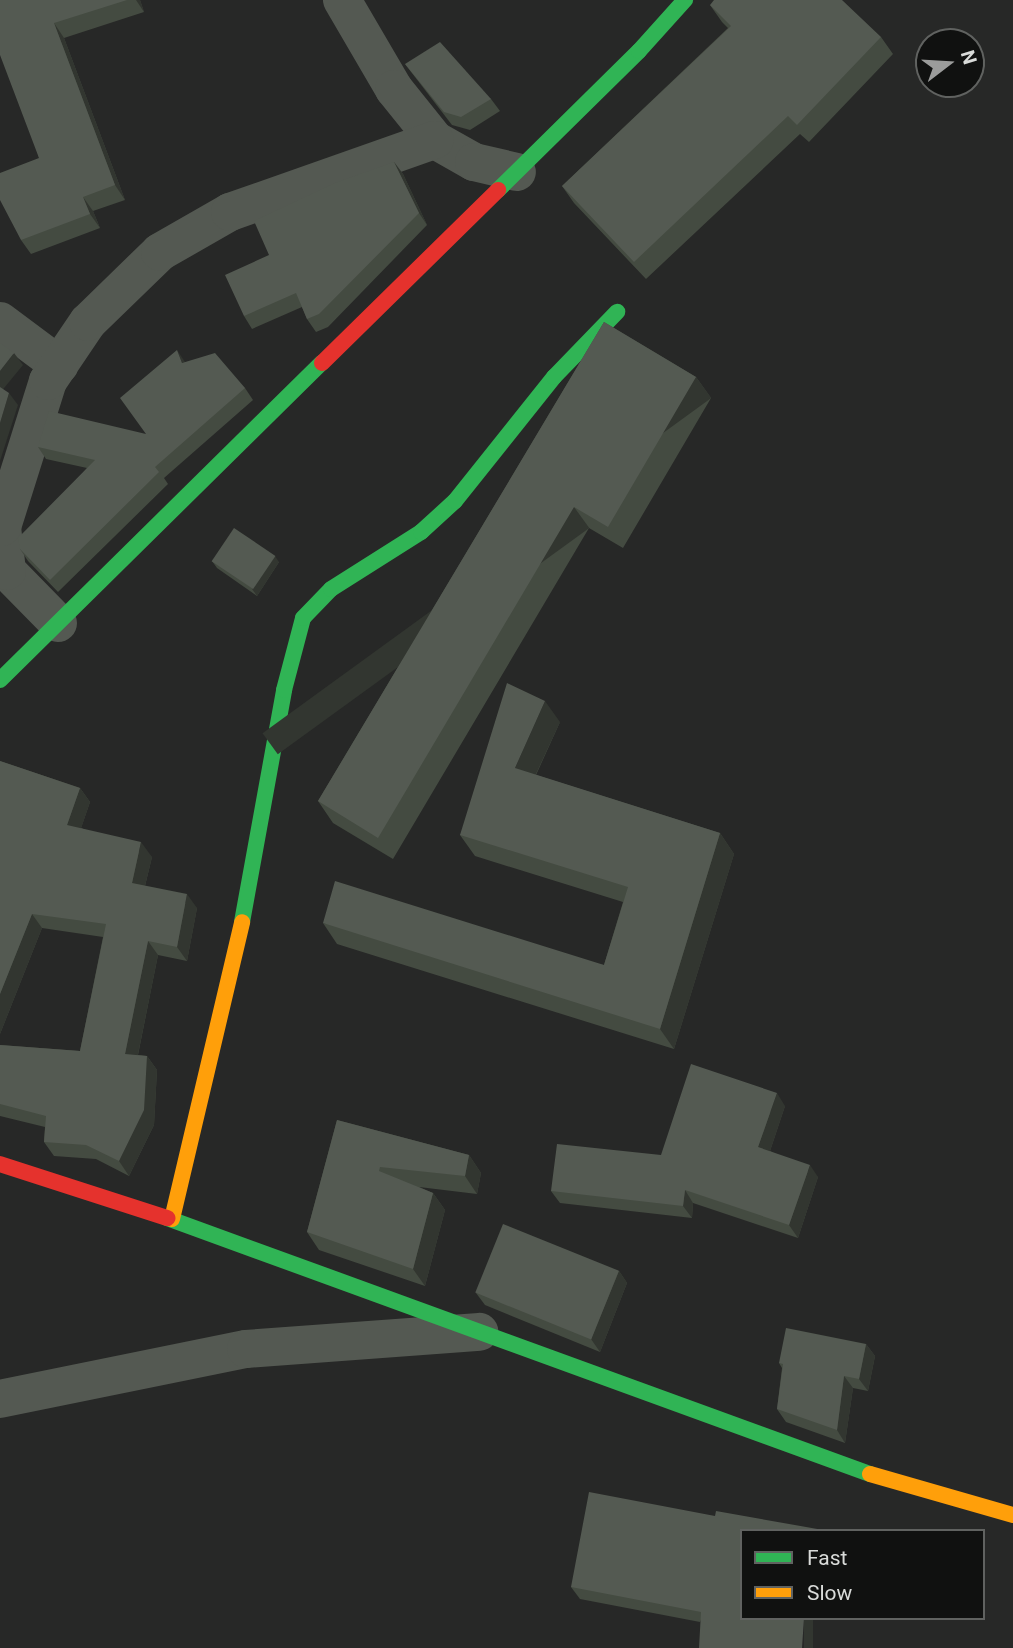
<!DOCTYPE html>
<style>
body{margin:0}
#map{position:relative;width:1013px;height:1648px;overflow:hidden;background:#272827;font-family:Roboto,sans-serif}
div>[style]{position:absolute}
.street>*{height:38px;margin:-19px;padding:0 19px;transform-origin:19px;border-radius:19px;background:#545952}
.fast>*{height:16px;margin:-8px;padding:0 8px;transform-origin:8px;border-radius:8px;background:#30b455}
.slow>*{height:16px;margin:-8px;padding:0 8px;transform-origin:8px;border-radius:8px;background:#ff9f0a}
.jam>*{height:16px;margin:-8px;padding:0 8px;transform-origin:8px;border-radius:8px;background:#e5322d}
.wall>*{inset:0;background:#444b41}
.shaded-wall>*{inset:0;background:#323630;transform-origin:0 0}
.building>*{inset:0;background:#545a52;transform-origin:0 0}
span{translate:-50% -50%;white-space:nowrap;text-align:center;line-height:1.15;-webkit-text-stroke:6px #101110;paint-order:stroke}
.legend{position:absolute;left:740px;top:1529px;width:245px;height:91px;box-sizing:border-box;background:#101110;border:2px solid #606260;margin:0;padding:9px 12px;list-style:none;font-size:21px;color:#d9dbd9}
.legend li{display:flex;align-items:center;gap:14px;height:35px}
.legend b{width:35px;border:2px solid #606260}
.north{position:absolute;left:915px;top:28px;width:70px;height:70px;box-sizing:border-box;background:#101110;border:2px solid #606260;border-radius:50%;rotate:73deg;font-size:19px;font-weight:700;line-height:28px;text-align:center;color:#d9dbd9}
.north::after{content:'';display:block;margin:auto;width:24px;height:32px;background:#9b9c9b;clip-path:polygon(50% 0,100% 100%,50% 72%,0 100%)}
</style>
<div id="map">
<div class="street">
<div style="left:342px;top:0;width:103px;rotate:59.7deg"></div>
<div style="left:394px;top:89px;width:65px;rotate:51.2deg"></div>
<div style="left:435px;top:140px;width:45px;rotate:29.4deg"></div>
<div style="left:474px;top:162px;width:44px;rotate:13.1deg"></div>
<div style="left:0;top:321px;width:74px;rotate:36.7deg"></div>
<div style="left:58px;top:623px;width:73px;rotate:-134.4deg"></div>
<div style="left:7px;top:571px;width:44px;rotate:-96.5deg"></div>
<div style="left:2px;top:527px;width:153px;rotate:-72.5deg"></div>
<div style="left:48px;top:381px;width:71px;rotate:-55.9deg"></div>
<div style="left:88px;top:322px;width:100px;rotate:-44.2deg"></div>
<div style="left:160px;top:252px;width:81px;rotate:-29.7deg"></div>
<div style="left:230px;top:212px;width:217px;rotate:-19.4deg"></div>
<div style="left:0;top:1399px;width:251px;rotate:-11.5deg"></div>
<div style="left:246px;top:1349px;width:234px;rotate:-4.2deg"></div>
</div>
<div class="fast">
<div style="left:498px;top:190px;width:198px;rotate:-44.6deg"></div>
<div style="left:639px;top:51px;width:69px;rotate:-48deg"></div>
<div style="left:0;top:680px;width:452px;rotate:-44.6deg"></div>
<div style="left:242px;top:922px;width:236px;rotate:-79.7deg"></div>
<div style="left:284px;top:690px;width:74px;rotate:-75.2deg"></div>
<div style="left:303px;top:618px;width:40px;rotate:-46deg"></div>
<div style="left:331px;top:589px;width:107px;rotate:-32.3deg"></div>
<div style="left:421px;top:532px;width:46px;rotate:-42.4deg"></div>
<div style="left:455px;top:501px;width:159px;rotate:-51.4deg"></div>
<div style="left:554px;top:377px;width:91px;rotate:-45.9deg"></div>
<div style="left:167px;top:1218px;width:748px;rotate:20.01deg"></div>
</div>
<div class="slow">
<div style="left:172px;top:1219px;width:305px;rotate:-76.7deg"></div>
<div style="left:870px;top:1474px;width:149px;rotate:16deg"></div>
</div>
<div class="jam">
<div style="left:322px;top:363px;width:247px;rotate:-44.5deg"></div>
<div style="left:0;top:1164px;width:176px;rotate:17.9deg"></div>
</div>
<div class="wall">
<div style="clip-path:polygon(0 0,140px 0,144px 12px,64px 38px,125px 200px,93px 211px,100px 228px,31px 254px,21px 240px,39px 158px)"></div>
<div style="clip-path:polygon(710px 5px,881px 37px,893px 54px,809px 142px,800px 134px,646px 279px,574px 203px,562px 186px,728px 28px,722px 22px)"></div>
<div style="clip-path:polygon(405px 64px,491px 99px,500px 111px,470px 130px,452px 125px)"></div>
<div style="clip-path:polygon(394px 162px,403px 174px,427px 225px,328px 327px,316px 332px,307px 319px,302px 307px,252px 329px,244px 316px,269px 255px)"></div>
<div style="clip-path:polygon(604px 322px,696px 377px,711px 398px,623px 548px,589px 528px,393px 859px,333px 823px,318px 801px)"></div>
<div style="clip-path:polygon(185px 362px,245px 388px,253px 400px,164px 478px,168px 484px,58px 592px,28px 561px,20px 549px,87px 468px,46px 459px,38px 447px,146px 434px)"></div>
<div style="clip-path:polygon(212px 561px,279px 562px,257px 596px,217px 568px)"></div>
<div style="clip-path:polygon(560px 722px,536px 775px,720px 833px,734px 854px,674px 1049px,337px 944px,323px 923px,604px 965px,623px 902px,475px 856px,460px 835px)"></div>
<div style="clip-path:polygon(0 761px,80px 788px,90px 802px,81px 828px,152px 857px,145px 886px,197px 908px,187px 961px,158px 955px,138px 1055px,147px 1056px,157px 1070px,154px 1125px,129px 1176px,96px 1159px,54px 1156px,44px 1142px,45px 1127px,0 1116px,0 1045px,80px 1051px,103px 937px,42px 928px,0 1034px)"></div>
<div style="clip-path:polygon(785px 1106px,770px 1151px,818px 1177px,798px 1238px,693px 1203px,692px 1218px,560px 1203px,551px 1191px,661px 1155px)"></div>
<div style="clip-path:polygon(337px 1120px,469px 1155px,481px 1173px,477px 1194px,419px 1187px,433px 1193px,445px 1210px,425px 1286px,319px 1250px,307px 1232px)"></div>
<div style="clip-path:polygon(619px 1271px,627px 1283px,600px 1352px,485px 1305px,476px 1293px)"></div>
<div style="clip-path:polygon(866px 1344px,875px 1356px,868px 1391px,853px 1388px,845px 1443px,786px 1422px,777px 1409px,782px 1368px,779px 1363px)"></div>
<div style="clip-path:polygon(742px 1531px,700px 1622px,580px 1599px,571px 1587px)"></div>
</div>
<div class="shaded-wall">
<div style="clip-path:polygon(136px 0,140px 0,144px 12px)"></div>
<div style="clip-path:polygon(54px 23px,64px 38px,125px 200px,115px 185px)"></div>
<div style="clip-path:polygon(394px 162px,403px 174px,427px 225px,419px 213px)"></div>
<div style="clip-path:polygon(83px 197px,93px 211px,100px 228px,90px 214px)"></div>
<div style="clip-path:polygon(177px 350px,185px 362px,182px 363px)"></div>
<div style="clip-path:polygon(14px 353px,23px 365px,0 393px,0 371px)"></div>
<div style="left:696px;top:377px;width:26px;height:174px;rotate:54deg"></div>
<div style="clip-path:polygon(9px 393px,18px 405px,0 461px,0 423px)"></div>
<div style="left:574px;top:507px;width:26px;height:385px;rotate:54deg"></div>
<div style="clip-path:polygon(275px 556px,279px 562px,257px 596px,252px 589px)"></div>
<div style="clip-path:polygon(545px 701px,560px 722px,529px 789px,515px 768px)"></div>
<div style="clip-path:polygon(80px 788px,90px 802px,77px 840px,67px 825px)"></div>
<div style="clip-path:polygon(720px 833px,734px 854px,674px 1049px,660px 1029px)"></div>
<div style="clip-path:polygon(141px 842px,152px 857px,142px 898px,132px 883px)"></div>
<div style="clip-path:polygon(187px 894px,197px 908px,187px 961px,177px 947px)"></div>
<div style="clip-path:polygon(32px 914px,42px 928px,0 1034px,0 994px)"></div>
<div style="clip-path:polygon(148px 941px,158px 955px,135px 1069px,125px 1054px)"></div>
<div style="clip-path:polygon(147px 1056px,157px 1070px,154px 1125px,129px 1176px,119px 1161px)"></div>
<div style="clip-path:polygon(777px 1093px,785px 1106px,767px 1160px,758px 1147px)"></div>
<div style="clip-path:polygon(469px 1155px,481px 1173px,477px 1194px,465px 1176px)"></div>
<div style="clip-path:polygon(810px 1165px,818px 1177px,798px 1238px,789px 1225px)"></div>
<div style="clip-path:polygon(685px 1190px,693px 1203px,692px 1218px,683px 1206px)"></div>
<div style="clip-path:polygon(433px 1193px,445px 1210px,425px 1286px,413px 1269px)"></div>
<div style="clip-path:polygon(619px 1271px,627px 1283px,600px 1352px,591px 1339px)"></div>
<div style="clip-path:polygon(866px 1344px,875px 1356px,868px 1391px,859px 1379px)"></div>
<div style="clip-path:polygon(844px 1376px,853px 1388px,845px 1443px,837px 1430px)"></div>
<div style="left:804px;top:1618px;width:9px;height:30px"></div>
</div>
<div class="building">
<div style="clip-path:polygon(0 0,127px 0,54px 23px,115px 185px,83px 197px,90px 214px,21px 240px,0 200px,0 173px,39px 158px,0 55px)"></div>
<div style="clip-path:polygon(714px 0,842px 0,881px 37px,797px 125px,788px 116px,634px 262px,562px 186px,731px 26px,710px 5px)"></div>
<div style="clip-path:polygon(440px 42px,491px 99px,461px 117px,444px 112px,405px 64px)"></div>
<div style="clip-path:polygon(394px 162px,419px 213px,319px 314px,307px 319px,296px 293px,244px 316px,225px 275px,269px 255px,254px 221px,335px 183px)"></div>
<div style="clip-path:polygon(604px 322px,696px 377px,608px 527px,574px 507px,378px 838px,318px 801px)"></div>
<div style="clip-path:polygon(0 343px,14px 353px,0 371px)"></div>
<div style="clip-path:polygon(177px 350px,182px 363px,215px 353px,245px 388px,155px 467px,159px 472px,50px 580px,20px 549px,18px 538px,95px 460px,38px 447px,49px 411px,146px 434px,120px 398px)"></div>
<div style="clip-path:polygon(0 387px,9px 393px,0 423px)"></div>
<div style="left:234px;top:528px;width:50px;height:40px;rotate:34deg"></div>
<div style="clip-path:polygon(507px 683px,545px 701px,515px 768px,720px 833px,660px 1029px,323px 923px,335px 881px,604px 965px,628px 887px,460px 835px)"></div>
<div style="clip-path:polygon(0 761px,80px 788px,67px 825px,141px 842px,132px 883px,187px 894px,177px 947px,148px 941px,125px 1054px,147px 1056px,144px 1110px,119px 1161px,86px 1145px,44px 1142px,46px 1116px,0 1104px,0 1045px,80px 1051px,106px 924px,32px 914px,0 994px)"></div>
<div style="clip-path:polygon(691px 1064px,777px 1093px,758px 1147px,810px 1165px,789px 1225px,685px 1190px,683px 1206px,551px 1191px,557px 1144px,661px 1155px)"></div>
<div style="clip-path:polygon(337px 1120px,469px 1155px,465px 1176px,380px 1167px,379px 1171px,433px 1193px,413px 1269px,307px 1232px)"></div>
<div style="left:503px;top:1224px;width:125px;height:74px;rotate:22deg"></div>
<div style="clip-path:polygon(786px 1328px,866px 1344px,859px 1379px,844px 1376px,837px 1430px,777px 1409px,783px 1364px,779px 1363px)"></div>
<div style="clip-path:polygon(589px 1492px,715px 1516px,716px 1511px,823px 1530px,742px 1531px,742px 1618px,804px 1618px,802px 1648px,699px 1648px,701px 1612px,571px 1587px)"></div>
</div>
<ul class="legend">
<li><b style="height:9px;background:#30b455"></b>Fast</li>
<li><b style="height:9px;background:#ff9f0a"></b>Slow</li>
</ul>
<div class="north">N</div>
</div>
